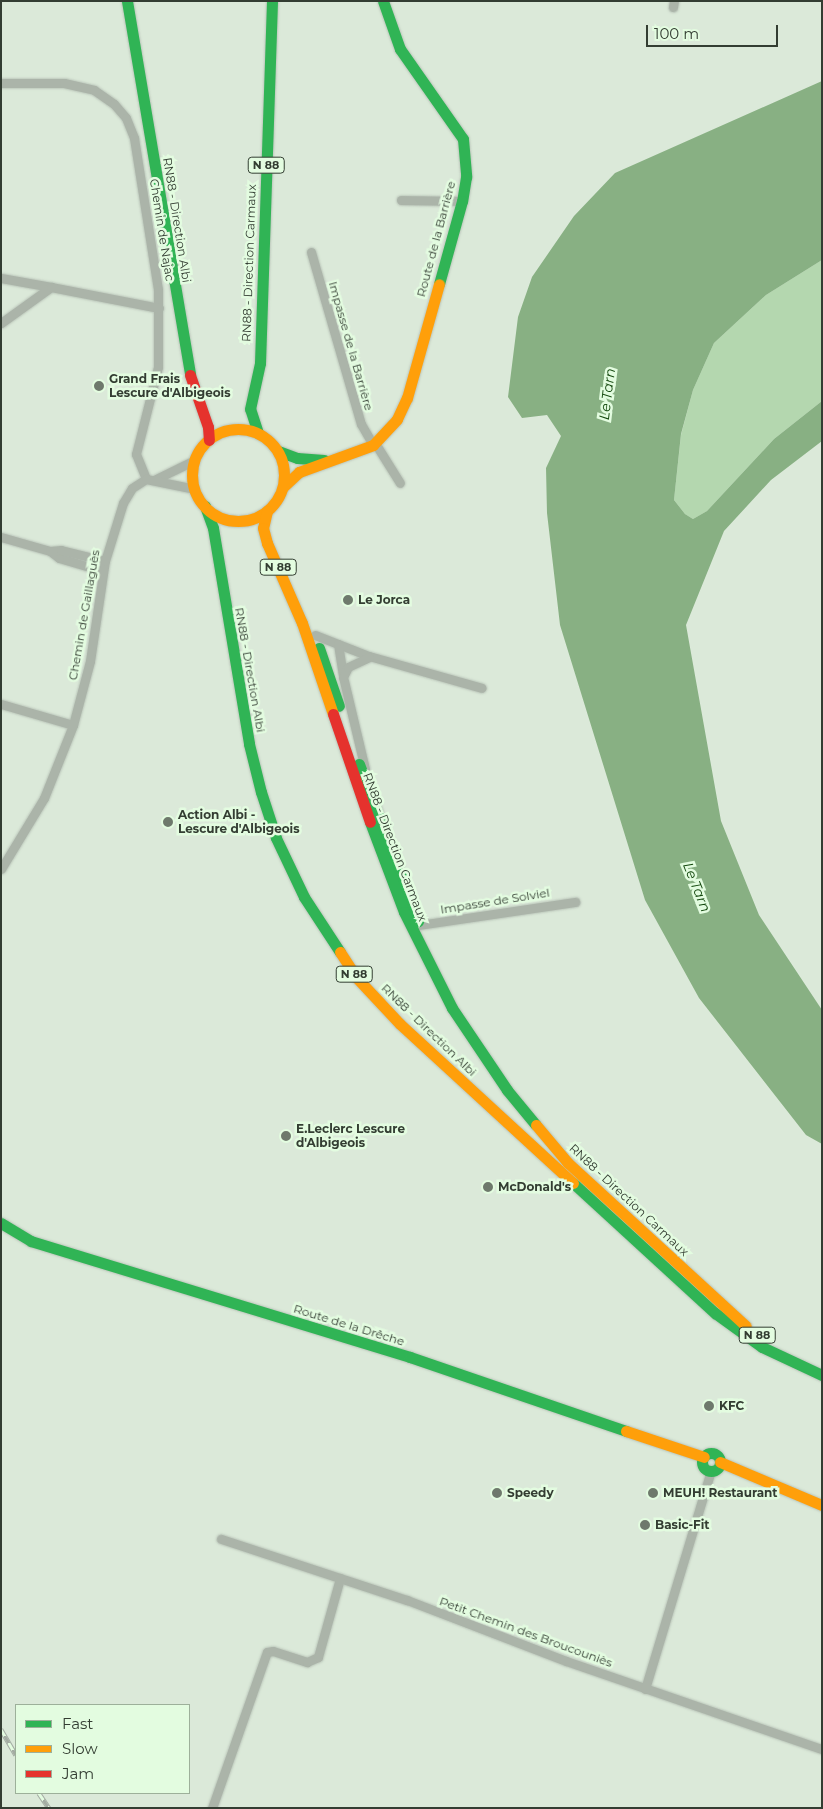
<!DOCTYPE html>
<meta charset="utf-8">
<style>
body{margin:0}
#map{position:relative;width:823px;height:1809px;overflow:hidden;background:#dbe9d9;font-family:Montserrat,sans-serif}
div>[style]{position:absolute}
.forest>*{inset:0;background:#b4d7af}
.water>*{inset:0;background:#88b083}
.roads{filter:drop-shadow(0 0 1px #bac5b9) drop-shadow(0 0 1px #bac5b9)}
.street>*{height:9px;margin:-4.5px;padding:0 4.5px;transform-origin:4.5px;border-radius:4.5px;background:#abb4a9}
.fast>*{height:11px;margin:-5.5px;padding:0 5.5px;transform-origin:5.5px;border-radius:5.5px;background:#30b455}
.fast>.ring{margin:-5.5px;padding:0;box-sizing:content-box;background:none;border:11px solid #30b455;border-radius:50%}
.slow>*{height:11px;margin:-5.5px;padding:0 5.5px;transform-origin:5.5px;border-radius:5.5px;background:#ff9f0a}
.slow>.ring{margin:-5.5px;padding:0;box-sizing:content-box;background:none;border:11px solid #ff9f0a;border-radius:50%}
.jam>*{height:11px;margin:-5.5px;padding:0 5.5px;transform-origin:5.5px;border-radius:5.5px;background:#e5322d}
.rail>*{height:4.5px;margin-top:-2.25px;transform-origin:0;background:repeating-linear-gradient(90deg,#e3fce0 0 8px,#a3aca2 0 16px);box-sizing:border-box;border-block:1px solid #a3aca2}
.dots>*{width:14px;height:14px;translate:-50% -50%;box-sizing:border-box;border:2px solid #e3fce0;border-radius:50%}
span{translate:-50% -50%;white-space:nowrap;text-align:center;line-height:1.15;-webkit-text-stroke:5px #e3fce0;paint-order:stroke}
.shield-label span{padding:1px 4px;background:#e3fce0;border:1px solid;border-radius:4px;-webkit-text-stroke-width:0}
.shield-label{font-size:11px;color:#333d32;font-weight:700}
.street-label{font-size:12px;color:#333d32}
.poi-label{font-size:12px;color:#333d32;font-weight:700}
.left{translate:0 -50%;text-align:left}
.water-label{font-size:14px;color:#11460b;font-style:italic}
.frame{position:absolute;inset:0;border:2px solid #333d32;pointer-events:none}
.legend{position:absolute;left:15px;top:1704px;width:175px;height:90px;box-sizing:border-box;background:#e3fce0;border:1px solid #9db09a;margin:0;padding:6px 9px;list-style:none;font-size:15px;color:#333d32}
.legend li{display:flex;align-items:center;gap:10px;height:25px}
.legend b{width:25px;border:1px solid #9db09a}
.scale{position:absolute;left:646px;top:25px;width:132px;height:22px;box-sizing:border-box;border:2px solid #333d32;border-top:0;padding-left:6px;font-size:15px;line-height:18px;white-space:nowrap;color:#333d32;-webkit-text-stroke:4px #e3fce0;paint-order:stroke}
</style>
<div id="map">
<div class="forest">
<div style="clip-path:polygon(822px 260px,822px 401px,774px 439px,707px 511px,693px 519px,685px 514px,674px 500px,681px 435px,693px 390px,714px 343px,766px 295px)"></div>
</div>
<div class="water">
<div style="clip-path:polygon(822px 81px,822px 260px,766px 295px,714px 343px,693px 390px,681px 434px,674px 500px,685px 514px,693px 519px,707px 511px,774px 439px,822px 401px,822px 441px,771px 480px,724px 531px,686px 625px,721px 821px,759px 915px,822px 1010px,822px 1144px,806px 1135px,699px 998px,645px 900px,560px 625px,547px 513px,546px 468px,561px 436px,547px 415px,522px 418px,508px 397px,518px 317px,532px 277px,574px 216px,615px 173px)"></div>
</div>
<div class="roads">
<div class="street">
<div style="left:673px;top:7px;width:6px;rotate:-81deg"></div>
<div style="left:1px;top:83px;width:63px"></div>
<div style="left:64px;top:83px;width:31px;rotate:13deg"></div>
<div style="left:94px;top:90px;width:24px;rotate:35deg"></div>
<div style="left:114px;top:104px;width:18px;rotate:49deg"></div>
<div style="left:126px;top:118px;width:22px;rotate:68deg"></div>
<div style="left:134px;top:138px;width:154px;rotate:81deg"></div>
<div style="left:158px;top:290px;width:77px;rotate:90deg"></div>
<div style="left:158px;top:367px;width:90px;rotate:104.2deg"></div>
<div style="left:136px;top:454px;width:27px;rotate:68deg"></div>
<div style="left:401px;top:200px;width:61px;rotate:0.9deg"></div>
<div style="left:311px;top:252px;width:179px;rotate:73.8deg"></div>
<div style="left:361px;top:424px;width:24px;rotate:60deg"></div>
<div style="left:1px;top:278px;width:51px;rotate:10.2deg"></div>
<div style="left:1px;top:323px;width:62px;rotate:-35.8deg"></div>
<div style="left:51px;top:287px;width:110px;rotate:11deg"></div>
<div style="left:375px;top:443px;width:47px;rotate:58deg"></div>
<div style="left:156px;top:479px;width:43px;rotate:-26deg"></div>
<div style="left:1px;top:537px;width:51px;rotate:15.9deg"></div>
<div style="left:103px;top:571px;width:46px;rotate:-163.5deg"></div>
<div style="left:59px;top:558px;width:11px;rotate:-142deg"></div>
<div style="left:50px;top:551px;width:11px;rotate:-5deg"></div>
<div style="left:61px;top:550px;width:45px;rotate:14deg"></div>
<div style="left:315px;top:635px;width:58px;rotate:21.3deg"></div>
<div style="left:369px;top:656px;width:117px;rotate:15.8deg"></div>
<div style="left:338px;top:644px;width:33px;rotate:81deg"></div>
<div style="left:1px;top:704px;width:75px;rotate:16.3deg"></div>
<div style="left:365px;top:769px;width:95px;rotate:-103.4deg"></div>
<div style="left:343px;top:677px;width:11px;rotate:-63deg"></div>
<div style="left:348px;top:667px;width:23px;rotate:-25deg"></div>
<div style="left:1px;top:869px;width:83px;rotate:-58.8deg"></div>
<div style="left:44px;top:798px;width:79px;rotate:-68.3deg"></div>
<div style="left:73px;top:725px;width:66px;rotate:-75.1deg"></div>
<div style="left:90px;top:661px;width:101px;rotate:-81.5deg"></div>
<div style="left:105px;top:561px;width:61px;rotate:-72.8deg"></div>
<div style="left:123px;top:503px;width:17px;rotate:-59deg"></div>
<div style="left:132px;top:488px;width:17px;rotate:-33deg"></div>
<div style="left:146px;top:479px;width:50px;rotate:11.5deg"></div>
<div style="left:419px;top:925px;width:158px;rotate:-8.4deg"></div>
<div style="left:221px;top:1539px;width:196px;rotate:18.2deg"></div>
<div style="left:407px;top:1600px;width:170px;rotate:21deg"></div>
<div style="left:566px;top:1661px;width:271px;rotate:19deg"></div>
<div style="left:645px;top:1689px;width:228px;rotate:-73.2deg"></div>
<div style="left:212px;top:1808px;width:165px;rotate:-70.6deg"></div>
<div style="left:267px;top:1652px;width:6px;rotate:-9deg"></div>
<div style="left:273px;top:1651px;width:36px;rotate:18deg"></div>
<div style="left:307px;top:1662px;width:12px;rotate:-24deg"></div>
<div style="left:318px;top:1657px;width:82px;rotate:-74.4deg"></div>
</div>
<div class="fast">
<div style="left:127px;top:1px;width:379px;rotate:80.4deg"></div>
<div style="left:383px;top:1px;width:51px;rotate:70.5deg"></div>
<div style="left:400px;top:49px;width:110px;rotate:55deg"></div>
<div style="left:463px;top:139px;width:38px;rotate:85deg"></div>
<div style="left:466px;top:177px;width:24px;rotate:99deg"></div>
<div style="left:462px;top:201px;width:86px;rotate:105.5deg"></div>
<div style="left:258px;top:433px;width:25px;rotate:-108deg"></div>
<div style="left:250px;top:409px;width:47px;rotate:-77.7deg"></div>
<div style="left:260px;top:363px;width:362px;rotate:-88.1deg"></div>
<div style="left:278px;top:451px;width:20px;rotate:20deg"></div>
<div style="left:297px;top:458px;width:27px;rotate:4deg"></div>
<div style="left:205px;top:506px;width:23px;rotate:70deg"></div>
<div style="left:213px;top:528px;width:219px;rotate:80.5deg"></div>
<div style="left:249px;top:744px;width:49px;rotate:76deg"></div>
<div style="left:261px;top:792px;width:48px;rotate:71.9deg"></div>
<div style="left:276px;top:838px;width:65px;rotate:64.6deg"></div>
<div style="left:304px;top:897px;width:66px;rotate:56.8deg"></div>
<div style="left:319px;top:648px;width:61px;rotate:71deg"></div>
<div style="left:359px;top:764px;width:168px;rotate:69.4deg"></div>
<div style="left:370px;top:822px;width:96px;rotate:69.3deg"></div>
<div style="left:404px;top:912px;width:107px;rotate:63.4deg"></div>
<div style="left:452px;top:1008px;width:99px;rotate:56.1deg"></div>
<div style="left:507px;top:1090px;width:45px;rotate:50.4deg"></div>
<div style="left:573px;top:1183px;width:193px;rotate:42.5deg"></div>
<div style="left:715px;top:1313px;width:58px;rotate:35.9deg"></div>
<div style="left:762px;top:1347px;width:66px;rotate:25deg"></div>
<div style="left:1px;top:1223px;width:35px;rotate:31deg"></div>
<div style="left:31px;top:1241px;width:396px;rotate:17deg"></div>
<div style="left:410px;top:1357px;width:228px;rotate:18.9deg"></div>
<div class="ring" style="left:702px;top:1453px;width:7px;height:7px"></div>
</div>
<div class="slow">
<div class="ring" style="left:192px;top:429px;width:81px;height:81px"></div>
<div style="left:283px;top:487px;width:22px;rotate:-43deg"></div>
<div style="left:299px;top:472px;width:79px;rotate:-20deg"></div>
<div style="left:373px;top:445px;width:35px;rotate:-47deg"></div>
<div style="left:397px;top:419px;width:23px;rotate:-65deg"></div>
<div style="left:407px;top:398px;width:118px;rotate:-74.3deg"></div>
<div style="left:267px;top:511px;width:17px;rotate:103deg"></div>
<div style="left:263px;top:528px;width:16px;rotate:75deg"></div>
<div style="left:267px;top:543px;width:87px;rotate:66.4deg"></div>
<div style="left:302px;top:623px;width:96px;rotate:71.2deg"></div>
<div style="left:340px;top:952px;width:30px;rotate:57deg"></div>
<div style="left:356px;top:977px;width:64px;rotate:46.9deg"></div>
<div style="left:400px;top:1024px;width:235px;rotate:42.6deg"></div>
<div style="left:536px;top:1125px;width:50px;rotate:49.9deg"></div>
<div style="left:568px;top:1163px;width:241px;rotate:42.5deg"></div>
<div style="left:626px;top:1431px;width:82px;rotate:18.4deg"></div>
<div style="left:720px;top:1462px;width:111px;rotate:22.9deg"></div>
</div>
<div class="jam">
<div style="left:190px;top:375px;width:55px;rotate:70.9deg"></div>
<div style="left:208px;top:427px;width:13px;rotate:86deg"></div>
<div style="left:333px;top:714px;width:114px;rotate:71.1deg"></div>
</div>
</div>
<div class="rail">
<div style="left:1px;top:1729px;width:30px;rotate:60deg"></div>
<div style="left:39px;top:1793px;width:18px;rotate:56deg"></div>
</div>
<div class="dots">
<div style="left:99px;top:386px;background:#6e796c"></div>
<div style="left:348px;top:600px;background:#6e796c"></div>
<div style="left:168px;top:822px;background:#6e796c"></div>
<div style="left:286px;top:1136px;background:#6e796c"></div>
<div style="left:488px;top:1187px;background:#6e796c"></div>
<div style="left:709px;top:1406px;background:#6e796c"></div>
<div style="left:497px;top:1493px;background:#6e796c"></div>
<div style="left:653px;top:1493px;background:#6e796c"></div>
<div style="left:645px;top:1525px;background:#6e796c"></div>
</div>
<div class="shield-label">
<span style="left:266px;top:165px">N 88</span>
<span style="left:278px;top:567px">N 88</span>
<span style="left:354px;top:974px">N 88</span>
<span style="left:757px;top:1335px">N 88</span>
</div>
<div class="street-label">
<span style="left:177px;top:220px;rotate:81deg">RN88 - Direction Albi</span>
<span style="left:162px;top:230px;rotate:81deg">Chemin de Najac</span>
<span style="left:436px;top:239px;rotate:-75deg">Route de la Barrière</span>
<span style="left:249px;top:263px;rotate:-88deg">RN88 - Direction Carmaux</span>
<span style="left:351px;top:346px;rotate:74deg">Impasse de la Barrière</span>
<span style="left:84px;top:615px;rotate:-80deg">Chemin de Gaillaguès</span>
<span style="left:250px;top:670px;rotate:80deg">RN88 - Direction Albi</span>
<span style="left:395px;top:847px;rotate:69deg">RN88 - Direction Carmaux</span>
<span style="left:495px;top:901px;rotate:-9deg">Impasse de Solviel</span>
<span style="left:429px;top:1030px;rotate:44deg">RN88 - Direction Albi</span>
<span style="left:629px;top:1200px;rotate:43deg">RN88 - Direction Carmaux</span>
<span style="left:349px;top:1325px;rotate:17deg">Route de la Drêche</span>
<span style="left:526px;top:1632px;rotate:20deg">Petit Chemin des Broucouniès</span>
</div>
<div class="poi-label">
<span class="left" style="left:109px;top:386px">Grand Frais<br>Lescure d'Albigeois</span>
<span class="left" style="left:358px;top:600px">Le Jorca</span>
<span class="left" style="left:178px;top:822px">Action Albi -<br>Lescure d'Albigeois</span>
<span class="left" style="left:296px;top:1136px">E.Leclerc Lescure<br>d'Albigeois</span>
<span class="left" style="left:498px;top:1187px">McDonald's</span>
<span class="left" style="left:719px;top:1406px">KFC</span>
<span class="left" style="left:507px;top:1493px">Speedy</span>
<span class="left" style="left:663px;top:1493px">MEUH! Restaurant</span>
<span class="left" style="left:655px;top:1525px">Basic-Fit</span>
</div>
<div class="water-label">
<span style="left:607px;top:394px;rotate:-83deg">Le Tarn</span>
<span style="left:697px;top:887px;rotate:68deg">Le Tarn</span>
</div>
<div class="frame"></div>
<ul class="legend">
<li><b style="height:6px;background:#30b455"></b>Fast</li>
<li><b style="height:6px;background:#ff9f0a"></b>Slow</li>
<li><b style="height:6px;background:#e5322d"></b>Jam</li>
</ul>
<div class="scale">100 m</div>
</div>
